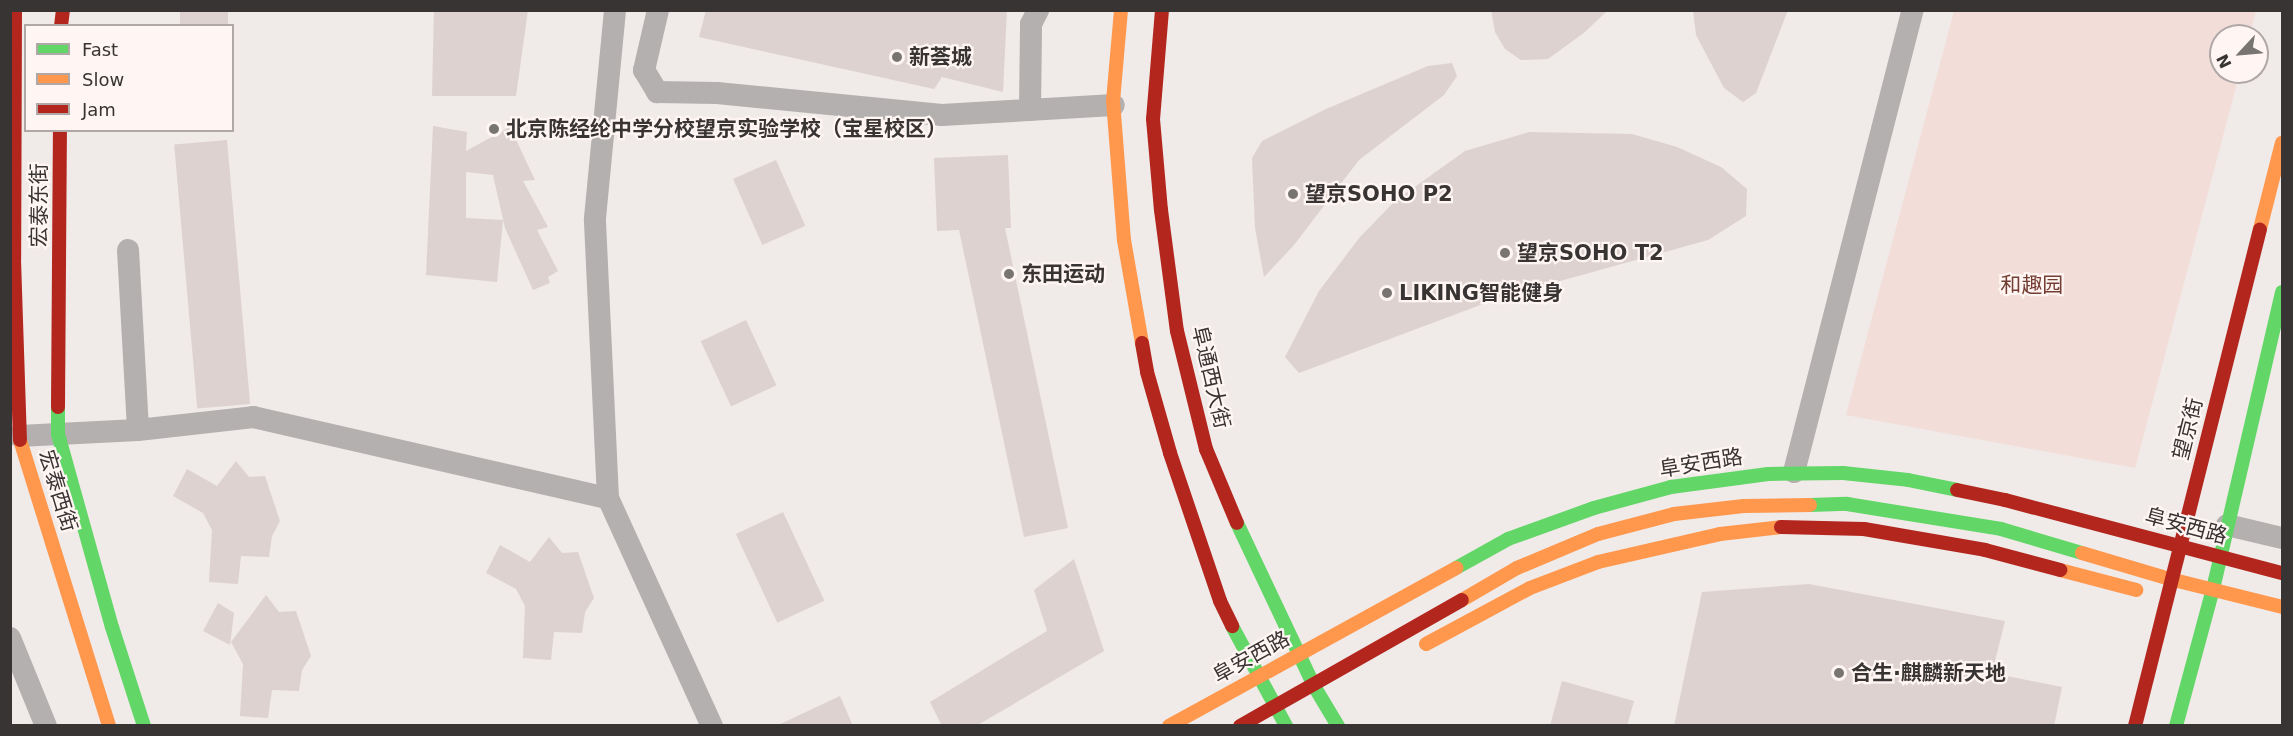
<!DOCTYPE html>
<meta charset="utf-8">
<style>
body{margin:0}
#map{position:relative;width:2293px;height:736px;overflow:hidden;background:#f0eae8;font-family:"DejaVu Sans","Noto Sans SC",sans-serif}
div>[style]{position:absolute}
.green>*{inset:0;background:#f3ddd8}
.building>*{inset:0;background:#ddd2d0;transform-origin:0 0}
.street>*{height:22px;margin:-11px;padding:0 11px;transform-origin:11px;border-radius:11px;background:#b4b0b0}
.fast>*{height:14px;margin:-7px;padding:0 7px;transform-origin:7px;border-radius:7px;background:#63d668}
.slow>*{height:14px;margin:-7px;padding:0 7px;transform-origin:7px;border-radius:7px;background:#ff974d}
.jam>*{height:14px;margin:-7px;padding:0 7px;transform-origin:7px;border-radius:7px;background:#b3261e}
.dots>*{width:16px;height:16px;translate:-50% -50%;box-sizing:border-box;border:3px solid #fff6f4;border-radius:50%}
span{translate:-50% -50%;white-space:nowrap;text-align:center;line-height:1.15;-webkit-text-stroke:4.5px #fff6f4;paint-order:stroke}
.poi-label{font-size:21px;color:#383433;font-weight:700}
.left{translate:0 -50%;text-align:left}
.street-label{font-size:21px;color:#383433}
.park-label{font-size:21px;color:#743d32}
.frame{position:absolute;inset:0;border:12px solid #383433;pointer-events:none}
.legend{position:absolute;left:24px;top:24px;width:210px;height:108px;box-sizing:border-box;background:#fff6f4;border:2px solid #afa8a7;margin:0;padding:8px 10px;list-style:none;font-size:18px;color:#383433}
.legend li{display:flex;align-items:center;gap:12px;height:30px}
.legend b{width:30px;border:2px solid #afa8a7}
.north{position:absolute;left:2209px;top:24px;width:60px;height:60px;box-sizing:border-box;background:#fff6f4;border:2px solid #afa8a7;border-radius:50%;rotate:244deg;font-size:16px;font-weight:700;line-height:24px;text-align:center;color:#383433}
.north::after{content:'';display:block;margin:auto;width:21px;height:27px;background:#787472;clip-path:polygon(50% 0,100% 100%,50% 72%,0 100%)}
</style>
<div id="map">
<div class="green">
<div style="clip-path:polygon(1954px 11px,2256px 11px,2249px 36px,2221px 36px,2221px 72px,2240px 72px,2135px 468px,1846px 415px)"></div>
</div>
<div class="building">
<div style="left:180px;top:10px;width:48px;height:16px"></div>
<div style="clip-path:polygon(434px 10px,528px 10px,516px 96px,432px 96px)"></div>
<div style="clip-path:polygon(706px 10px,1007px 10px,1003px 92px,942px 77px,934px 89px,699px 37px)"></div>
<div style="clip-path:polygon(1491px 10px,1608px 10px,1585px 32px,1548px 59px,1521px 60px,1505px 49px,1495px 32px)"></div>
<div style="clip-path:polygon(1693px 10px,1788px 10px,1756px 93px,1743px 102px,1724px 88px,1696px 35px)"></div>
<div style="clip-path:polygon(1452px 63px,1457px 76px,1444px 95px,1359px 160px,1294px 245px,1264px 277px,1255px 228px,1252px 158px,1262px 141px,1326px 109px,1428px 66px)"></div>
<div style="clip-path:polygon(433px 126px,467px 132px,466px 151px,510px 127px,535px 180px,523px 181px,548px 227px,537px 230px,558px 271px,548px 277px,550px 283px,533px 290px,505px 228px,493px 175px,466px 172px,466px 218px,503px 220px,497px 282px,426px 275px)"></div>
<div style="clip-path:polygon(1529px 132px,1632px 134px,1677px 147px,1721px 167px,1747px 189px,1746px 216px,1708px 240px,1499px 298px,1299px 373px,1285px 357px,1319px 291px,1360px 237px,1395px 201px,1465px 151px)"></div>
<div style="left:227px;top:140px;width:265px;height:53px;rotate:85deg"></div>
<div style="clip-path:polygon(1008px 155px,1011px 228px,1005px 228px,1068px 528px,1024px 537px,959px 230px,937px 231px,934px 158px)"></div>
<div style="left:776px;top:160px;width:72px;height:47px;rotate:66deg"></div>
<div style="left:746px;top:320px;width:72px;height:50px;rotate:65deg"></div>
<div style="clip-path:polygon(236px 461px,249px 477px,265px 476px,280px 521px,272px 536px,269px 557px,241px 556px,238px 584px,209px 582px,212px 530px,203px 513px,173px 496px,187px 469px,217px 486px)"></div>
<div style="left:783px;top:512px;width:98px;height:52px;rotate:65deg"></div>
<div style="clip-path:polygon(549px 537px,562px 553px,578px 552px,594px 598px,585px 612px,582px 633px,554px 632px,551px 660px,523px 658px,525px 606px,516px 589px,486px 573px,500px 545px,530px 562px)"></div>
<div style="clip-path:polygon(1074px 559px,1104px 651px,976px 726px,942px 726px,930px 702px,1047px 631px,1034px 590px)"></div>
<div style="clip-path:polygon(1809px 584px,2005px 621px,1992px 673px,2062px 687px,2054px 726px,1674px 726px,1702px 592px)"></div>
<div style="clip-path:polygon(266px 595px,279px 612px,296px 611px,311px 656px,302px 670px,299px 691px,272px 690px,268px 718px,240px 716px,243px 664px,231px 642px)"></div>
<div style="clip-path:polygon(218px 603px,234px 613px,230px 645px,203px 631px)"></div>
<div style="clip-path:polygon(1562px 681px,1634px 701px,1627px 726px,1550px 726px)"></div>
<div style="clip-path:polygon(840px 696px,853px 726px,776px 726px)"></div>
</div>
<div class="street">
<div style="left:658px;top:10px;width:62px;rotate:103.1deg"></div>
<div style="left:644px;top:70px;width:26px;rotate:59deg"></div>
<div style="left:657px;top:92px;width:60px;rotate:1deg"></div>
<div style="left:717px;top:93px;width:226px;rotate:5.6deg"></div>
<div style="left:942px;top:115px;width:172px;rotate:-3.3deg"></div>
<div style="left:1030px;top:110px;width:86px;rotate:-89.3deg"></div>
<div style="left:1031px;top:24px;width:16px;rotate:-63deg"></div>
<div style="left:128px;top:250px;width:180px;rotate:86.8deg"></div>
<div style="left:19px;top:436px;width:119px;rotate:-2.9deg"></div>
<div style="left:138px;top:430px;width:116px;rotate:-6.4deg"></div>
<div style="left:253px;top:417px;width:364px;rotate:12.9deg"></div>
<div style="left:608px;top:498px;width:251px;rotate:65.5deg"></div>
<div style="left:1794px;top:472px;width:477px;rotate:-75.6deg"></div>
<div style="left:608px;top:498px;width:280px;rotate:-92.7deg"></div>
<div style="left:595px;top:218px;width:209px;rotate:-84.5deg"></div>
<div style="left:2227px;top:525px;width:57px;rotate:13.3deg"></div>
<div style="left:10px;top:638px;width:95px;rotate:67.8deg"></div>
</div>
<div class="fast">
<div style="left:58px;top:407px;width:27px;rotate:90deg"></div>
<div style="left:58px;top:434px;width:200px;rotate:74.4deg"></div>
<div style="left:112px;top:627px;width:104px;rotate:72.1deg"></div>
<div style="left:1810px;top:505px;width:37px;rotate:-2deg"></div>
<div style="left:1847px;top:504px;width:156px;rotate:9.2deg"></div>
<div style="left:2001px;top:529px;width:84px;rotate:16.5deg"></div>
<div style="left:1237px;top:523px;width:180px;rotate:64.7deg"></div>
<div style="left:1314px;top:686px;width:47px;rotate:59deg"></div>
<div style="left:1456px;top:568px;width:60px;rotate:-29.1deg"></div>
<div style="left:1508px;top:539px;width:91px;rotate:-19.8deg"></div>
<div style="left:1594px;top:508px;width:80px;rotate:-15.3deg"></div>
<div style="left:1671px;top:487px;width:98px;rotate:-7.6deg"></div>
<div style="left:1768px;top:474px;width:75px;rotate:-0.8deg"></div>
<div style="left:1843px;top:473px;width:65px;rotate:6.1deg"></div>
<div style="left:1908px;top:480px;width:50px;rotate:11.5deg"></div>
<div style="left:1232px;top:626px;width:114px;rotate:61.6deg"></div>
<div style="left:2176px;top:726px;width:142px;rotate:-74.9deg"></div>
<div style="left:2213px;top:589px;width:305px;rotate:-76.9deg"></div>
</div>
<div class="slow">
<div style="left:1121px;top:10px;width:91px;rotate:95deg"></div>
<div style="left:1113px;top:101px;width:139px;rotate:85.5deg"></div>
<div style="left:1124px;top:240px;width:105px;rotate:80.1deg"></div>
<div style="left:2260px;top:229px;width:89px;rotate:-75.7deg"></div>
<div style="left:20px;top:440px;width:300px;rotate:72.7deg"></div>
<div style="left:2082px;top:553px;width:92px;rotate:16.5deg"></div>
<div style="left:2170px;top:579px;width:115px;rotate:14deg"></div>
<div style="left:2060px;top:570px;width:79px;rotate:14.7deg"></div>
<div style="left:1462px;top:600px;width:64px;rotate:-30.2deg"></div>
<div style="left:1517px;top:568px;width:88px;rotate:-22.8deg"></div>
<div style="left:1598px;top:534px;width:79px;rotate:-14.7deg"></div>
<div style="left:1674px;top:514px;width:70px;rotate:-6.5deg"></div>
<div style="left:1744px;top:506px;width:66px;rotate:-0.9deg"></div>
<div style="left:1426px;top:644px;width:118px;rotate:-28.3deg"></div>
<div style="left:1530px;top:588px;width:73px;rotate:-20.9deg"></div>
<div style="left:1598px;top:562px;width:125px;rotate:-12.9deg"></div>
<div style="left:1720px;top:534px;width:61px;rotate:-6.5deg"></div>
<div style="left:1169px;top:726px;width:328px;rotate:-28.8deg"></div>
</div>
<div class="jam">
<div style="left:15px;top:10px;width:250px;rotate:90.2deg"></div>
<div style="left:14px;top:260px;width:180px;rotate:88.1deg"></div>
<div style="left:1162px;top:10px;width:109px;rotate:94.7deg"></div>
<div style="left:1153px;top:119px;width:91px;rotate:85deg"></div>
<div style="left:1161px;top:210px;width:122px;rotate:82.5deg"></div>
<div style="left:1177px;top:331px;width:122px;rotate:76.2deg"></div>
<div style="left:1206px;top:449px;width:80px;rotate:67.3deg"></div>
<div style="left:61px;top:26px;width:16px;rotate:-83deg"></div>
<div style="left:1142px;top:343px;width:29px;rotate:80deg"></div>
<div style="left:1147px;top:372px;width:84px;rotate:74.1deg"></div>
<div style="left:1170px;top:453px;width:156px;rotate:71.3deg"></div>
<div style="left:1220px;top:601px;width:28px;rotate:64deg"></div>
<div style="left:58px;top:407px;width:277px;rotate:-89.6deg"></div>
<div style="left:1957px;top:490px;width:49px;rotate:11.8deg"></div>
<div style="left:2005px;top:500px;width:286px;rotate:14.8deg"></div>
<div style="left:1781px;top:527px;width:83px;rotate:1.4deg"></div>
<div style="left:1864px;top:529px;width:123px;rotate:9.8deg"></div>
<div style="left:1985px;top:550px;width:78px;rotate:14.9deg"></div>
<div style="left:1240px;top:726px;width:255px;rotate:-29.6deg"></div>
<div style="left:2135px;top:726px;width:512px;rotate:-75.88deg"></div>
</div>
<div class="dots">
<div style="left:897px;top:57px;background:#787472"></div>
<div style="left:494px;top:129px;background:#787472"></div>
<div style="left:1293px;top:194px;background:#787472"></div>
<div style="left:1505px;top:253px;background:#787472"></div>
<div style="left:1009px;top:274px;background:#787472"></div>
<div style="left:1387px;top:293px;background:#787472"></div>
<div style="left:1839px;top:673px;background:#787472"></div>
</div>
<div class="poi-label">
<span class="left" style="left:909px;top:57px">新荟城</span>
<span class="left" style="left:506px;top:129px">北京陈经纶中学分校望京实验学校（宝星校区）</span>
<span class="left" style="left:1305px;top:194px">望京SOHO P2</span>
<span class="left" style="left:1517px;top:253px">望京SOHO T2</span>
<span class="left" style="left:1021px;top:274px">东田运动</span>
<span class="left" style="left:1399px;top:293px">LIKING智能健身</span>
<span class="left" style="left:1851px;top:673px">合生·麒麟新天地</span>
</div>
<div class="street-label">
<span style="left:39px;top:205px;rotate:-90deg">宏泰东街</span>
<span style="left:1211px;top:377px;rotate:77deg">阜通西大街</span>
<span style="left:2188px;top:429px;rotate:-76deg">望京街</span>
<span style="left:1701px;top:463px;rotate:-9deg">阜安西路</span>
<span style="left:58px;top:491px;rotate:73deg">宏泰西街</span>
<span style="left:2186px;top:526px;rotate:15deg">阜安西路</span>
<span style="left:1251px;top:657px;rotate:-29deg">阜安西路</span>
</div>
<div class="park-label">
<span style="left:2032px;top:285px">和趣园</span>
</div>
<div class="frame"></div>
<ul class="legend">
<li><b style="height:8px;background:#63d668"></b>Fast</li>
<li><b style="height:8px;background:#ff974d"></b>Slow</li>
<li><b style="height:8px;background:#b3261e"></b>Jam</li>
</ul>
<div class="north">N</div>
</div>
